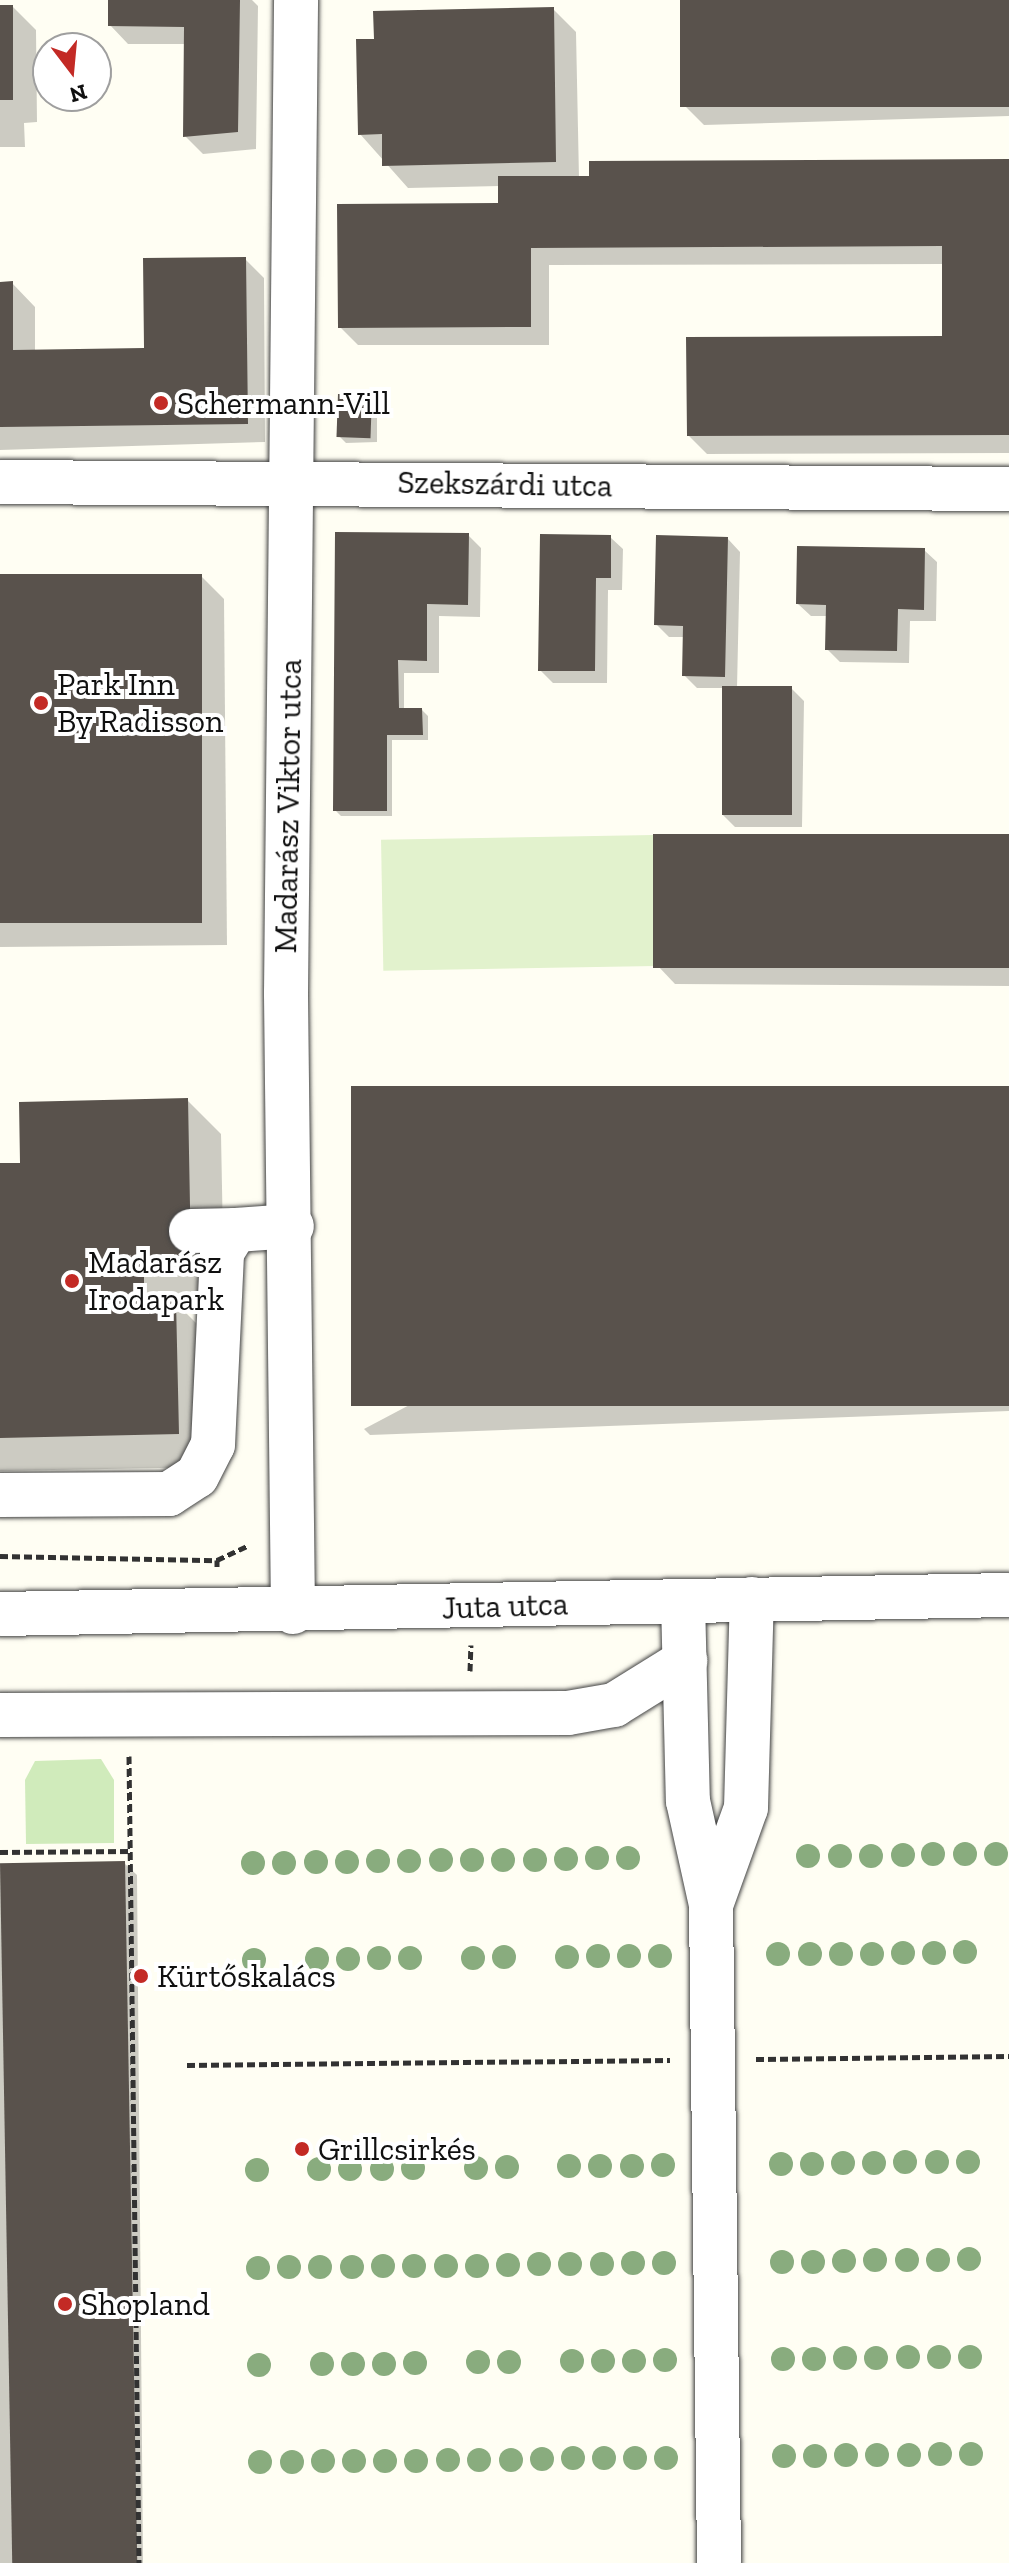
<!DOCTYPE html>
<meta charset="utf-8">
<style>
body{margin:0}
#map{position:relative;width:1009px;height:2563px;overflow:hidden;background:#fffef3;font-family:"Zilla Slab",serif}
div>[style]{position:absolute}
.green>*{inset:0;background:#d0ebbb}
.pitch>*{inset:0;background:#e2f2cd;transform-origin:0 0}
.shadow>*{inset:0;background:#0003}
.building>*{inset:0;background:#59524c;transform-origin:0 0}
.path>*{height:5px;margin-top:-2.5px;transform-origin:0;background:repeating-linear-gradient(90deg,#323232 0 8px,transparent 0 12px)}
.roads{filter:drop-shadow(0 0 2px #434343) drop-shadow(0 0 2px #434343)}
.minor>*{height:44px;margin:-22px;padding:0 22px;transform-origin:22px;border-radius:22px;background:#fff}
.trees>*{width:24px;height:24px;margin:-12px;border-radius:50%;background:#89ac7e}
.dots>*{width:22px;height:22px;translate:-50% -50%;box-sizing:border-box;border:4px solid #fff;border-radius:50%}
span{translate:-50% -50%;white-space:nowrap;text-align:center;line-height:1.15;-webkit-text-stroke:8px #fff;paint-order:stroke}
.poi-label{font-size:32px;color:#101010}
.left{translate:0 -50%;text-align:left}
.street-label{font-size:32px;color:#101010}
.north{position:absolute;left:32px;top:32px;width:80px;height:80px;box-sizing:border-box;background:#fff;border:2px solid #9f9f9f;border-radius:50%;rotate:164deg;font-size:22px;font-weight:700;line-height:32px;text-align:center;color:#101010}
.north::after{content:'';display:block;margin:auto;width:28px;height:36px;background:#c32a25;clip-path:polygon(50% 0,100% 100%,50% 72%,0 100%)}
</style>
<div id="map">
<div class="green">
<div style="clip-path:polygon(101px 1759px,114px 1780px,114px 1843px,26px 1844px,25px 1780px,35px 1761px)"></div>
</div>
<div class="pitch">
<div style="left:653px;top:835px;width:131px;height:272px;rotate:89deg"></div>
</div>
<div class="shadow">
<div style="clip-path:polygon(110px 0,252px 0,258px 6px,256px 149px,203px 154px,185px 136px,186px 44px,128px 44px,110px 25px)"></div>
<div style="clip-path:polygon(682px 0,1009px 0,1009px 116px,704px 125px,685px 106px)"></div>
<div style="clip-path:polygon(0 7px,13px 7px,36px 30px,37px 122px,24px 123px,25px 147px,0 147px)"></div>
<div style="clip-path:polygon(553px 9px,576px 32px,579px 178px,1009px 161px,1009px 453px,707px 454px,689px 436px,944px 338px,944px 264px,549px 265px,549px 345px,358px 345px,340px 327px,500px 205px,500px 186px,408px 188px,360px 134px,376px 40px)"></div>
<div style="clip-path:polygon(245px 259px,264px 278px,265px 442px,0 450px,0 284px,12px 283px,35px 307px,35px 352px,146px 350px)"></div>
<div style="clip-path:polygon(371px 396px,377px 403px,377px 442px,346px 443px,340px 437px)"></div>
<div style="clip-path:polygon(468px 535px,481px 548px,480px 617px,439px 616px,439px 673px,404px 673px,404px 710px,422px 710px,428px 716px,428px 740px,392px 740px,392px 816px,341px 816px,335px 810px,335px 663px)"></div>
<div style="clip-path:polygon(610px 537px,623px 549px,622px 590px,608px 590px,607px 683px,553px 683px,540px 670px)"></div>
<div style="clip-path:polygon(728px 539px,740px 552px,737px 688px,791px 688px,804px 701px,802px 827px,735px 827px,722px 814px,724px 688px,697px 688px,684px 675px,685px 637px,669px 637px,656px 624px)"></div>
<div style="clip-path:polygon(924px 550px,937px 562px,936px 621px,910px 621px,909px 663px,840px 662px,827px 649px,827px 616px,811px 616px,798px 604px)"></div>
<div style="clip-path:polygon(201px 576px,224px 599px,227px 945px,0 947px,0 578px)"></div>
<div style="clip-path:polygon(1009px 836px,1009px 986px,675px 984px,657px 965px)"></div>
<div style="clip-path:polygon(1009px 1088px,1009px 1411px,370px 1435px,364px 1429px)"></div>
<div style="clip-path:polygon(187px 1100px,221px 1134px,224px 1292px,176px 1294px,177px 1304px,209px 1336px,212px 1467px,0 1471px,0 1165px,22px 1165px)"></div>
<div style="clip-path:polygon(124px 1863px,137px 1875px,143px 2563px,0 2563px,0 1864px)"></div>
</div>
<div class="building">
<div style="clip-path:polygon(108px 0,240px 0,238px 132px,183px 137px,184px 27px,108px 26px)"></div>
<div style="left:680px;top:0;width:329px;height:107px"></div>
<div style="left:0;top:5px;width:13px;height:95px"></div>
<div style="clip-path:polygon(554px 7px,556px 162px,382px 166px,382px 134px,358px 135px,356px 39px,374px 39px,373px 11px)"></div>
<div style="clip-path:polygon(1009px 159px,1009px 435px,687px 436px,686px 337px,942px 336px,942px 246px,531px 248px,531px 327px,338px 328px,337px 204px,498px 203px,498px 176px,589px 176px,589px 161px)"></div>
<div style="clip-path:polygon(246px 257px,248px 424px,0 427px,0 282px,13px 281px,13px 350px,144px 348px,143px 258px)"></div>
<div style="left:338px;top:394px;width:34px;height:43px;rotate:2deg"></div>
<div style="clip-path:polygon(335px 532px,469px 533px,468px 605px,427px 604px,427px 661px,398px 660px,399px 708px,422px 708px,423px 735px,387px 735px,387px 811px,333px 811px)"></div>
<div style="clip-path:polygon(540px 534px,611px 535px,611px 578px,596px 578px,595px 671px,538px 671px)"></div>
<div style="clip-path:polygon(656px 535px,728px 537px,725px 677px,682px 676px,683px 626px,654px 625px)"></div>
<div style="clip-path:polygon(797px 546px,925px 548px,924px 610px,898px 609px,897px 651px,825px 650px,826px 605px,796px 604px)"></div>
<div style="left:202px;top:574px;width:349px;height:202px;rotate:90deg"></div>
<div style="left:722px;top:686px;width:70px;height:129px"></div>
<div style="left:1009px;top:834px;width:134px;height:356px;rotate:90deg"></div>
<div style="left:1009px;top:1086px;width:320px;height:658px;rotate:90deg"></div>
<div style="clip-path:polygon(188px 1098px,191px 1260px,144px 1261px,144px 1302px,176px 1301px,179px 1434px,0 1438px,0 1163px,20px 1163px,19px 1102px)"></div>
<div style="left:125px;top:1861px;width:702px;height:125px;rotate:89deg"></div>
</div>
<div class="path">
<div style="left:0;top:1556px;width:217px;rotate:1.1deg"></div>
<div style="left:217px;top:1567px;width:7px;rotate:-90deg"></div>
<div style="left:217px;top:1560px;width:35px;rotate:-25deg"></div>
<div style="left:470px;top:1671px;width:26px;rotate:-88deg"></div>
<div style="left:129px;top:1756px;width:807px;rotate:89.29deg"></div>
<div style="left:0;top:1852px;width:132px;rotate:-0.4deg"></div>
<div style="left:756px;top:2059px;width:253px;rotate:-0.7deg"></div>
<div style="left:187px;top:2065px;width:483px;rotate:-0.6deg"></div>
</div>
<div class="roads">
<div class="minor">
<div style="left:0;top:482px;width:1009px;rotate:0.4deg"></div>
<div style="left:191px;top:1231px;width:45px;rotate:-1.3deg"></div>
<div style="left:0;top:1495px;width:169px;rotate:-0.3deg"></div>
<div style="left:169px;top:1494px;width:33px;rotate:-33deg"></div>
<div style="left:197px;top:1476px;width:35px;rotate:-63deg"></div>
<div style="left:213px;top:1445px;width:193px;rotate:-87.3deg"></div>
<div style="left:222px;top:1252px;width:26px;rotate:-58deg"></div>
<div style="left:236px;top:1230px;width:56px;rotate:-4.1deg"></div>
<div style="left:683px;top:1601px;width:200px;rotate:88.6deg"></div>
<div style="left:688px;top:1801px;width:107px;rotate:77.5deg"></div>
<div style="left:711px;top:1905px;width:658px;rotate:89.3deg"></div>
<div style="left:293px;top:1612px;width:619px;rotate:-90.65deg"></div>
<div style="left:286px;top:993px;width:993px;rotate:-89.42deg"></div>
<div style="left:0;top:1614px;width:1009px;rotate:-1.08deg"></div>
<div style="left:0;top:1715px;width:568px;rotate:-0.2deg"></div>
<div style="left:568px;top:1713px;width:47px;rotate:-9.9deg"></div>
<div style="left:614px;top:1705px;width:84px;rotate:-31.8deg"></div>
<div style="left:711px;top:1905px;width:103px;rotate:-70.2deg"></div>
<div style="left:746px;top:1808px;width:209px;rotate:-88.4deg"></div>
</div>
</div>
<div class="trees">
<div style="left:933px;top:1854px"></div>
<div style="left:965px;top:1854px"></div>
<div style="left:996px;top:1854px"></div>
<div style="left:903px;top:1855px"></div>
<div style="left:808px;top:1856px"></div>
<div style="left:840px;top:1856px"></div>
<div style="left:871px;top:1856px"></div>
<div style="left:597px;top:1858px"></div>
<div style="left:628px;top:1858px"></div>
<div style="left:566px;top:1859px"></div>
<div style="left:441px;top:1860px"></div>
<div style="left:472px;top:1860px"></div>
<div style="left:503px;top:1860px"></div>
<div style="left:535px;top:1860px"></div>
<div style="left:378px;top:1861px"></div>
<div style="left:409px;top:1861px"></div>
<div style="left:316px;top:1862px"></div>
<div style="left:347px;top:1862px"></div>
<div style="left:253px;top:1863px"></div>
<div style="left:284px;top:1863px"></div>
<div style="left:965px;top:1952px"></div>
<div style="left:903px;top:1953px"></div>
<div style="left:934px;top:1953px"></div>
<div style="left:778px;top:1954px"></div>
<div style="left:810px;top:1954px"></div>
<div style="left:841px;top:1954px"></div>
<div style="left:872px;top:1954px"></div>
<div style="left:598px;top:1956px"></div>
<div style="left:629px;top:1956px"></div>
<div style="left:660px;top:1956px"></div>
<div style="left:504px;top:1957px"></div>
<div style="left:567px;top:1957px"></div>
<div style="left:379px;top:1958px"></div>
<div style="left:410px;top:1958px"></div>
<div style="left:473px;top:1958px"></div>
<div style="left:317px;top:1959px"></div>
<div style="left:348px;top:1959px"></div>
<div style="left:254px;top:1960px"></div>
<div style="left:905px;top:2162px"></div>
<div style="left:937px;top:2162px"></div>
<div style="left:968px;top:2162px"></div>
<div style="left:843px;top:2163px"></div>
<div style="left:874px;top:2163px"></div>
<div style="left:781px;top:2164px"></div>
<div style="left:812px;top:2164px"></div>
<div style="left:663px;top:2165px"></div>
<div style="left:569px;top:2166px"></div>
<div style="left:600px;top:2166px"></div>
<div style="left:632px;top:2166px"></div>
<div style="left:507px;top:2167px"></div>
<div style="left:413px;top:2168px"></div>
<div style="left:476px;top:2168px"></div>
<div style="left:319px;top:2169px"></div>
<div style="left:350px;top:2169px"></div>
<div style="left:382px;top:2169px"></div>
<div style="left:257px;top:2170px"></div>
<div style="left:969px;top:2259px"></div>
<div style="left:875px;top:2260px"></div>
<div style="left:907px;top:2260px"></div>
<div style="left:938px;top:2260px"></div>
<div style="left:844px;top:2261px"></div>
<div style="left:782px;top:2262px"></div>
<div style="left:813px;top:2262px"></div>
<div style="left:633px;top:2263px"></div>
<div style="left:664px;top:2263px"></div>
<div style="left:539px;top:2264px"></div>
<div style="left:570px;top:2264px"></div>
<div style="left:602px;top:2264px"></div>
<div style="left:508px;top:2265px"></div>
<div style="left:383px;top:2266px"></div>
<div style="left:414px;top:2266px"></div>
<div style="left:446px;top:2266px"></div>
<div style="left:477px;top:2266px"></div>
<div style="left:289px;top:2267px"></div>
<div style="left:320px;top:2267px"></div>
<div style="left:352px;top:2267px"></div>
<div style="left:258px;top:2268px"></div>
<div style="left:908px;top:2357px"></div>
<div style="left:939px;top:2357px"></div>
<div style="left:970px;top:2357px"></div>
<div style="left:845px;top:2358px"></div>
<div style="left:876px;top:2358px"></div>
<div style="left:783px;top:2359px"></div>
<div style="left:814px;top:2359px"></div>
<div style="left:665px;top:2360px"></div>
<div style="left:572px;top:2361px"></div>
<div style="left:603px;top:2361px"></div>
<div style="left:634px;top:2361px"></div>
<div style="left:478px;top:2362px"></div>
<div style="left:509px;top:2362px"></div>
<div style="left:415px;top:2363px"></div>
<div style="left:322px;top:2364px"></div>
<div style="left:353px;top:2364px"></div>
<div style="left:384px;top:2364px"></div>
<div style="left:259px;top:2365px"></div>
<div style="left:940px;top:2454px"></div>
<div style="left:971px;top:2454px"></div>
<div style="left:846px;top:2455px"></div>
<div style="left:877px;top:2455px"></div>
<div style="left:909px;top:2455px"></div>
<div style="left:784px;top:2456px"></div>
<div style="left:815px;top:2456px"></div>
<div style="left:573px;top:2458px"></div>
<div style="left:604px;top:2458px"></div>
<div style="left:635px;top:2458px"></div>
<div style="left:666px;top:2458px"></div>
<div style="left:542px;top:2459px"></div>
<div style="left:448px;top:2460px"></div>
<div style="left:479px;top:2460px"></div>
<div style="left:511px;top:2460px"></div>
<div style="left:323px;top:2461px"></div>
<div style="left:354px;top:2461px"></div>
<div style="left:385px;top:2461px"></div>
<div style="left:416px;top:2461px"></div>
<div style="left:260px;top:2462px"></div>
<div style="left:292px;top:2462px"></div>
</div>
<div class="dots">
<div style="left:161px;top:403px;background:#c32a25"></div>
<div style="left:41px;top:703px;background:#c32a25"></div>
<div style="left:72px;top:1281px;background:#c32a25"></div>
<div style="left:141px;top:1976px;background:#c32a25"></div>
<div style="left:302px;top:2149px;background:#c32a25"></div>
<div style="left:65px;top:2304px;background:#c32a25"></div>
</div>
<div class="poi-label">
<span class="left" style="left:177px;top:403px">Schermann-Vill</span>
<span class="left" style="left:57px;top:703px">Park Inn<br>By Radisson</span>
<span class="left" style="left:88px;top:1281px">Madarász<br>Irodapark</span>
<span class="left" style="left:157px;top:1976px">Kürtőskalács</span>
<span class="left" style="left:318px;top:2149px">Grillcsirkés</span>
<span class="left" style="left:81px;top:2304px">Shopland</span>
</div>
<div class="street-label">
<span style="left:505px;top:484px;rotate:1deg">Szekszárdi utca</span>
<span style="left:288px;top:806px;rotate:-89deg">Madarász Viktor utca</span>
<span style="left:505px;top:1606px;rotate:-2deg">Juta utca</span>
</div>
<div class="north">N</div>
</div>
